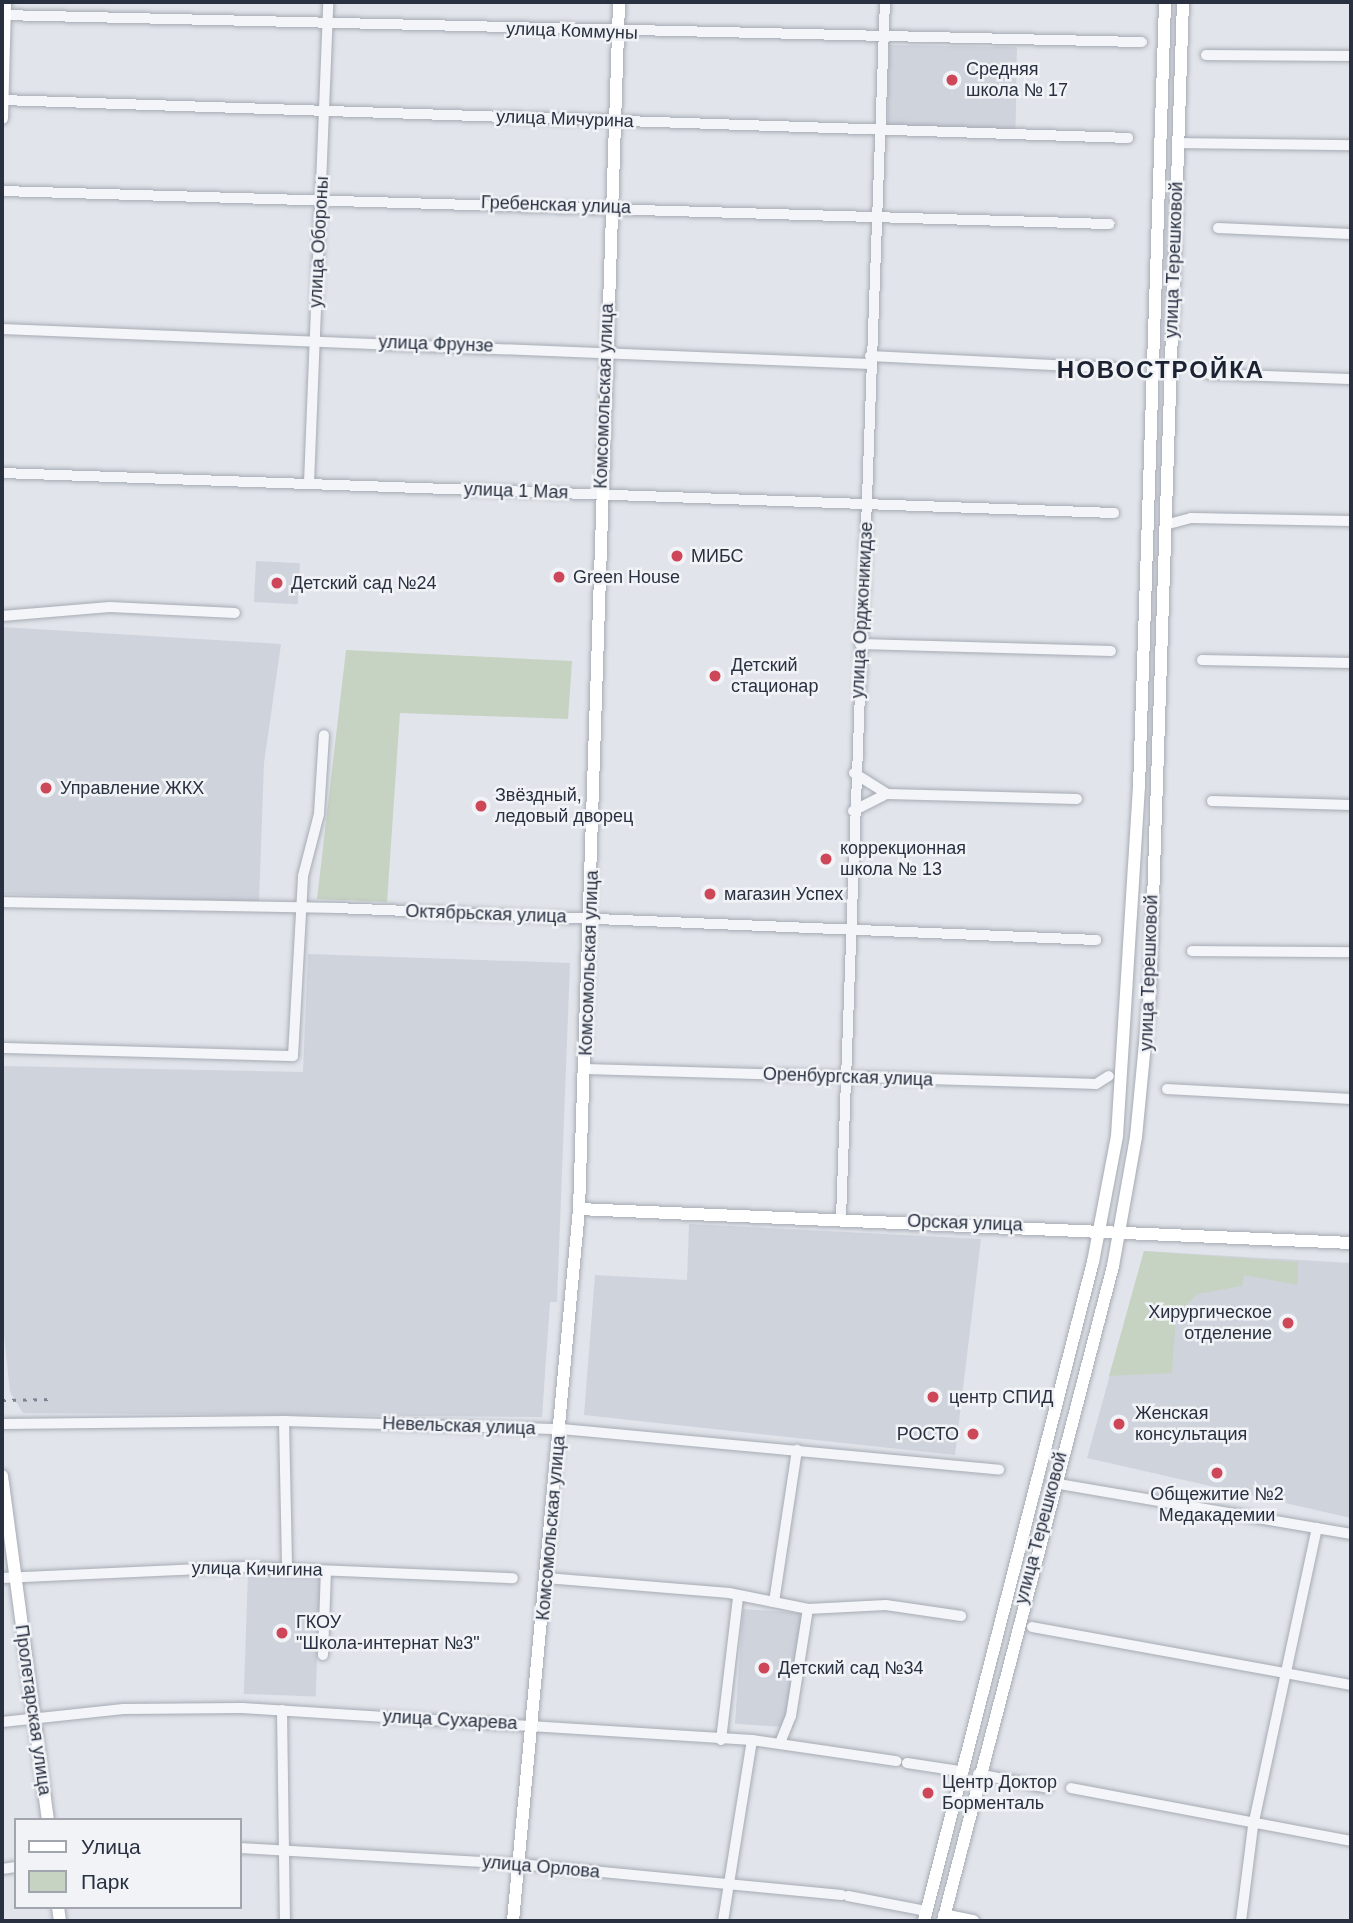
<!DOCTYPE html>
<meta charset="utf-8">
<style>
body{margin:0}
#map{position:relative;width:1353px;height:1923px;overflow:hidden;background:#e1e4ea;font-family:Arial,sans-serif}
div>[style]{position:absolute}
.built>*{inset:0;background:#cfd3dc;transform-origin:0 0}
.green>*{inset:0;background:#c6d3c2}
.roads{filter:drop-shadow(0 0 2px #a6abb4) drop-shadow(0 0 2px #a6abb4)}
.minor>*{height:10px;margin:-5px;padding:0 5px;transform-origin:5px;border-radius:5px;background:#f4f5f8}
.major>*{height:12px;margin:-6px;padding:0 6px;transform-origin:6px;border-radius:6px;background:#fff}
.rail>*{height:2.5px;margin-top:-1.25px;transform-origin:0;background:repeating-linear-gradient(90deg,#7a8393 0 3.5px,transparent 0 10.5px)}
.dots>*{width:19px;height:19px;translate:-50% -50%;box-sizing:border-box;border:4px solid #f1f3f7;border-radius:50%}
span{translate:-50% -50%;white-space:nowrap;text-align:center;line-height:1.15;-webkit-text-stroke:5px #f1f3f7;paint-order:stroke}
.street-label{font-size:18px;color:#293141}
.poi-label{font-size:18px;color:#293141}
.left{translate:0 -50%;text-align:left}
.right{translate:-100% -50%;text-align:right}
.district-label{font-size:24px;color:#1b2332;font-weight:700;letter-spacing:2px}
.frame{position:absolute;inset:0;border:4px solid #293141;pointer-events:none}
.legend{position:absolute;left:14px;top:1818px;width:228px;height:91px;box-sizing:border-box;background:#f1f3f7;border:2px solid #a1a5ae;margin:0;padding:9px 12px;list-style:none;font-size:21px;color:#293141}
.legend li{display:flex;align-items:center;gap:14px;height:35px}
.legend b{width:35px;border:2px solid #a1a5ae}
</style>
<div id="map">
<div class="built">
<div style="left:889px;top:45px;width:128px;height:83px;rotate:1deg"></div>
<div style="left:256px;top:561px;width:44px;height:41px;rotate:3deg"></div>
<div style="clip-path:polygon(2px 627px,281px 644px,264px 763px,259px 902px,2px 894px)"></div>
<div style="clip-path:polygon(308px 954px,570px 963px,557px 1302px,550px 1302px,542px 1417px,23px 1413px,10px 1392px,2px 1316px,2px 1066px,303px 1072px)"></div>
<div style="clip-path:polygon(689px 1224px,981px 1239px,955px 1455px,584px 1415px,595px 1275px,687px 1280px)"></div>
<div style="clip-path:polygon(1144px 1251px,1351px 1263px,1351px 1518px,1087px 1458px)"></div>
<div style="left:248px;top:1573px;width:72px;height:121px;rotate:2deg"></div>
<div style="left:743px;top:1609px;width:59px;height:115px;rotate:4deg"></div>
</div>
<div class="green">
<div style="clip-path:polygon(346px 650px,572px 661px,568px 719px,400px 713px,387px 902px,317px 899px)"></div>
<div style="clip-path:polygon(1144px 1251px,1298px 1262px,1298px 1285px,1244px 1275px,1242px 1286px,1198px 1294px,1176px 1314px,1172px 1373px,1109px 1376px)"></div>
</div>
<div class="roads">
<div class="minor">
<div style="left:2px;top:15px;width:1140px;rotate:1.36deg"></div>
<div style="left:1206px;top:55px;width:145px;rotate:0.4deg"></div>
<div style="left:2px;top:100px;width:1127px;rotate:1.93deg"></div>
<div style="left:1178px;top:143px;width:173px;rotate:0.7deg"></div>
<div style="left:2px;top:191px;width:1108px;rotate:1.71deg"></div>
<div style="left:1218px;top:228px;width:133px;rotate:2.6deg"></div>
<div style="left:2px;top:329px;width:869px;rotate:2.31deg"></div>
<div style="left:870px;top:356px;width:246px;rotate:2.8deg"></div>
<div style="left:1209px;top:374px;width:142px;rotate:2deg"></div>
<div style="left:2px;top:473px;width:1113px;rotate:2.06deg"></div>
<div style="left:309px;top:483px;width:481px;rotate:-87.7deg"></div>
<div style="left:1165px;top:525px;width:27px;rotate:-15deg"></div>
<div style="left:1191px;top:518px;width:160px;rotate:1.1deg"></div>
<div style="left:2px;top:616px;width:108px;rotate:-4.8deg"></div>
<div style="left:110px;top:607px;width:125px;rotate:2.7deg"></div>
<div style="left:860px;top:644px;width:251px;rotate:1.6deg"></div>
<div style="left:1202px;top:660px;width:149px;rotate:1.2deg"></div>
<div style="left:854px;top:773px;width:39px;rotate:32deg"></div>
<div style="left:1212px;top:801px;width:139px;rotate:1.6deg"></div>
<div style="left:853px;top:811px;width:38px;rotate:-27deg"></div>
<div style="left:887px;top:794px;width:190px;rotate:1.5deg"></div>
<div style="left:2px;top:902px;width:334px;rotate:1deg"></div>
<div style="left:336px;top:908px;width:761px;rotate:2.41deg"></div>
<div style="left:1192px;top:951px;width:159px;rotate:0.4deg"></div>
<div style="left:2px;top:1048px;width:291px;rotate:1.6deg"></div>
<div style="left:293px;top:1056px;width:180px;rotate:-86.8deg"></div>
<div style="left:303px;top:876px;width:64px;rotate:-75.5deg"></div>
<div style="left:319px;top:814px;width:79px;rotate:-86.4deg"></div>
<div style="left:585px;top:1069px;width:511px;rotate:1.68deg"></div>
<div style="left:1096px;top:1084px;width:15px;rotate:-32deg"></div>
<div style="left:1167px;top:1089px;width:184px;rotate:3.1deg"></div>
<div style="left:841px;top:1218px;width:1217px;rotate:-87.93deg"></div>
<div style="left:284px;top:1421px;width:148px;rotate:88.8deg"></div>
<div style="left:2px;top:1424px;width:282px;rotate:-0.6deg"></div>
<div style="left:284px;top:1421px;width:277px;rotate:1.7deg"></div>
<div style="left:561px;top:1429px;width:440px;rotate:5.3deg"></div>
<div style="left:1053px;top:1483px;width:302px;rotate:9.7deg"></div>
<div style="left:2px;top:1578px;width:243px;rotate:-2.6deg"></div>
<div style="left:245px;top:1567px;width:268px;rotate:2.4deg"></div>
<div style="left:546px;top:1578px;width:184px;rotate:4.7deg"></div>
<div style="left:729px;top:1593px;width:81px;rotate:11.4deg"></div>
<div style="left:808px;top:1609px;width:78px;rotate:-2.9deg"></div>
<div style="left:886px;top:1605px;width:76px;rotate:8.3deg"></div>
<div style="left:774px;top:1602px;width:154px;rotate:-81.4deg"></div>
<div style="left:1032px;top:1627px;width:324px;rotate:10.3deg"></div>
<div style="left:323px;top:1655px;width:84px;rotate:-88deg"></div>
<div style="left:282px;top:1710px;width:211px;rotate:89.2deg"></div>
<div style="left:2px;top:1722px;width:122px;rotate:-6.1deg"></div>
<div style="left:123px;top:1709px;width:119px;rotate:-0.5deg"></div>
<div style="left:242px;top:1708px;width:511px;rotate:3.59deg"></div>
<div style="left:752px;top:1740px;width:146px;rotate:8.3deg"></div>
<div style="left:721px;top:1740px;width:144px;rotate:-83.2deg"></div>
<div style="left:780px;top:1743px;width:29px;rotate:-68deg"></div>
<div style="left:791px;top:1716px;width:108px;rotate:-81deg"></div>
<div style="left:907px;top:1763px;width:53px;rotate:8.7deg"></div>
<div style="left:978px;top:1774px;width:71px;rotate:11.3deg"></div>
<div style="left:1071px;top:1788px;width:285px;rotate:10.7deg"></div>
<div style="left:240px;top:1848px;width:279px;rotate:3.3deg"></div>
<div style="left:519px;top:1864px;width:324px;rotate:5.5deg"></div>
<div style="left:2px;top:1869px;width:14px;rotate:-8deg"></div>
<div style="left:848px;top:1896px;width:79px;rotate:10.9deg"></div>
<div style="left:723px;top:1921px;width:183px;rotate:-80.9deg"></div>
<div style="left:1241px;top:1921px;width:96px;rotate:-82.8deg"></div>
<div style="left:1253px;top:1826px;width:305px;rotate:-77.9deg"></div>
</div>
<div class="major">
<div style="left:2px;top:118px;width:116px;rotate:-88.5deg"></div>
<div style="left:579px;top:1209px;width:773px;rotate:2.52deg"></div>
<div style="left:2px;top:1476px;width:347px;rotate:82.4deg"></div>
<div style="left:58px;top:1907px;width:14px;rotate:82deg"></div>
<div style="left:944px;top:1915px;width:30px;rotate:12deg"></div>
<div style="left:513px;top:1921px;width:715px;rotate:-84.7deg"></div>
<div style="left:579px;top:1209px;width:1208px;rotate:-88.1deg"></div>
<div style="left:924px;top:1921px;width:680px;rotate:-75.62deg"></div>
<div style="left:1093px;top:1262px;width:128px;rotate:-79.2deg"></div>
<div style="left:1117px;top:1136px;width:350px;rotate:-86.4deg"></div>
<div style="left:1139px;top:787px;width:785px;rotate:-88.1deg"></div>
<div style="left:943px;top:1921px;width:677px;rotate:-75.45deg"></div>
<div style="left:1113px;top:1266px;width:131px;rotate:-79.9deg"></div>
<div style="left:1136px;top:1137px;width:147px;rotate:-84.5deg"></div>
<div style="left:1150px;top:991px;width:990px;rotate:-88.09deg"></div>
</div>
</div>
<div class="rail">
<div style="left:2px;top:1400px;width:52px;rotate:-1.1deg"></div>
</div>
<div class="dots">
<div style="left:952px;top:80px;background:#ce4758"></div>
<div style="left:677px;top:556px;background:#ce4758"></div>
<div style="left:559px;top:577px;background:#ce4758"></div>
<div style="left:277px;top:583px;background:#ce4758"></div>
<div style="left:715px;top:676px;background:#ce4758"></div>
<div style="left:46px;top:788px;background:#ce4758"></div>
<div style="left:481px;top:806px;background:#ce4758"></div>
<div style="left:826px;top:859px;background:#ce4758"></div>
<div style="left:710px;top:894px;background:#ce4758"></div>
<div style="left:1288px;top:1323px;background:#ce4758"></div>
<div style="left:933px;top:1397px;background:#ce4758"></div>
<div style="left:1119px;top:1424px;background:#ce4758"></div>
<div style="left:973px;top:1434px;background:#ce4758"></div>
<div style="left:1217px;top:1473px;background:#ce4758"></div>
<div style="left:282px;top:1633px;background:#ce4758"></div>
<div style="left:764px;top:1668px;background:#ce4758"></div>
<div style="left:928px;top:1793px;background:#ce4758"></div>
</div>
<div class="street-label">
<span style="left:572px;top:31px;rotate:2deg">улица Коммуны</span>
<span style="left:565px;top:119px;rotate:2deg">улица Мичурина</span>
<span style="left:556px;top:205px;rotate:2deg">Гребенская улица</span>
<span style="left:319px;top:242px;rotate:-87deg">улица Обороны</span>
<span style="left:1174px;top:260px;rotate:-88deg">улица Терешковой</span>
<span style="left:436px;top:344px;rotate:2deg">улица Фрунзе</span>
<span style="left:604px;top:396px;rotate:-88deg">Комсомольская улица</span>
<span style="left:516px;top:491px;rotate:2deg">улица 1 Мая</span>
<span style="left:862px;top:610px;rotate:-87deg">улица Орджоникидзе</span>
<span style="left:486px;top:914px;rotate:2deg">Октябрьская улица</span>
<span style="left:589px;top:963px;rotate:-88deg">Комсомольская улица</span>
<span style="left:1149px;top:973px;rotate:-88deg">улица Терешковой</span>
<span style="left:848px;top:1077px;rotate:2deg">Оренбургская улица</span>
<span style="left:965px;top:1223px;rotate:2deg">Орская улица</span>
<span style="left:459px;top:1426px;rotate:2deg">Невельская улица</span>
<span style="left:551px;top:1528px;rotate:-85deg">Комсомольская улица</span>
<span style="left:1041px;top:1528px;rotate:-75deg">улица Терешковой</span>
<span style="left:257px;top:1569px;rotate:1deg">улица Кичигина</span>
<span style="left:33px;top:1710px;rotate:82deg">Пролетарская улица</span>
<span style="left:450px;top:1720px;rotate:3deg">улица Сухарева</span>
<span style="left:541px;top:1867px;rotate:5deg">улица Орлова</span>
</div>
<div class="poi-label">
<span class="left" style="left:966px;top:80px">Средняя<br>школа № 17</span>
<span class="left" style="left:691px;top:556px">МИБС</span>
<span class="left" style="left:573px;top:577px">Green House</span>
<span class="left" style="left:291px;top:583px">Детский сад №24</span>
<span class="left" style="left:731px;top:676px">Детский<br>стационар</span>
<span class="left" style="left:60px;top:788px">Управление ЖКХ</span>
<span class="left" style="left:495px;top:806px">Звёздный,<br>ледовый дворец</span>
<span class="left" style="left:840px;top:859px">коррекционная<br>школа № 13</span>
<span class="left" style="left:724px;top:894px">магазин Успех</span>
<span class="right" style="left:1272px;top:1323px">Хирургическое<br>отделение</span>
<span class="left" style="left:949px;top:1397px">центр СПИД</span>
<span class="left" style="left:1135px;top:1424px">Женская<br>консультация</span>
<span class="right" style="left:959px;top:1434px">РОСТО</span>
<span style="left:1217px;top:1505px">Общежитие №2<br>Медакадемии</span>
<span class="left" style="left:296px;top:1633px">ГКОУ<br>"Школа-интернат №3"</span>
<span class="left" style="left:778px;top:1668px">Детский сад №34</span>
<span class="left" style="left:942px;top:1793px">Центр Доктор<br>Борменталь</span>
</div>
<div class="district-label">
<span style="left:1161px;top:370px">НОВОСТРОЙКА</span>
</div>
<div class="frame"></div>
<ul class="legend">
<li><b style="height:9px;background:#fff"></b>Улица</li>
<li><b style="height:19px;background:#c6d3c2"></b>Парк</li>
</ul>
</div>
